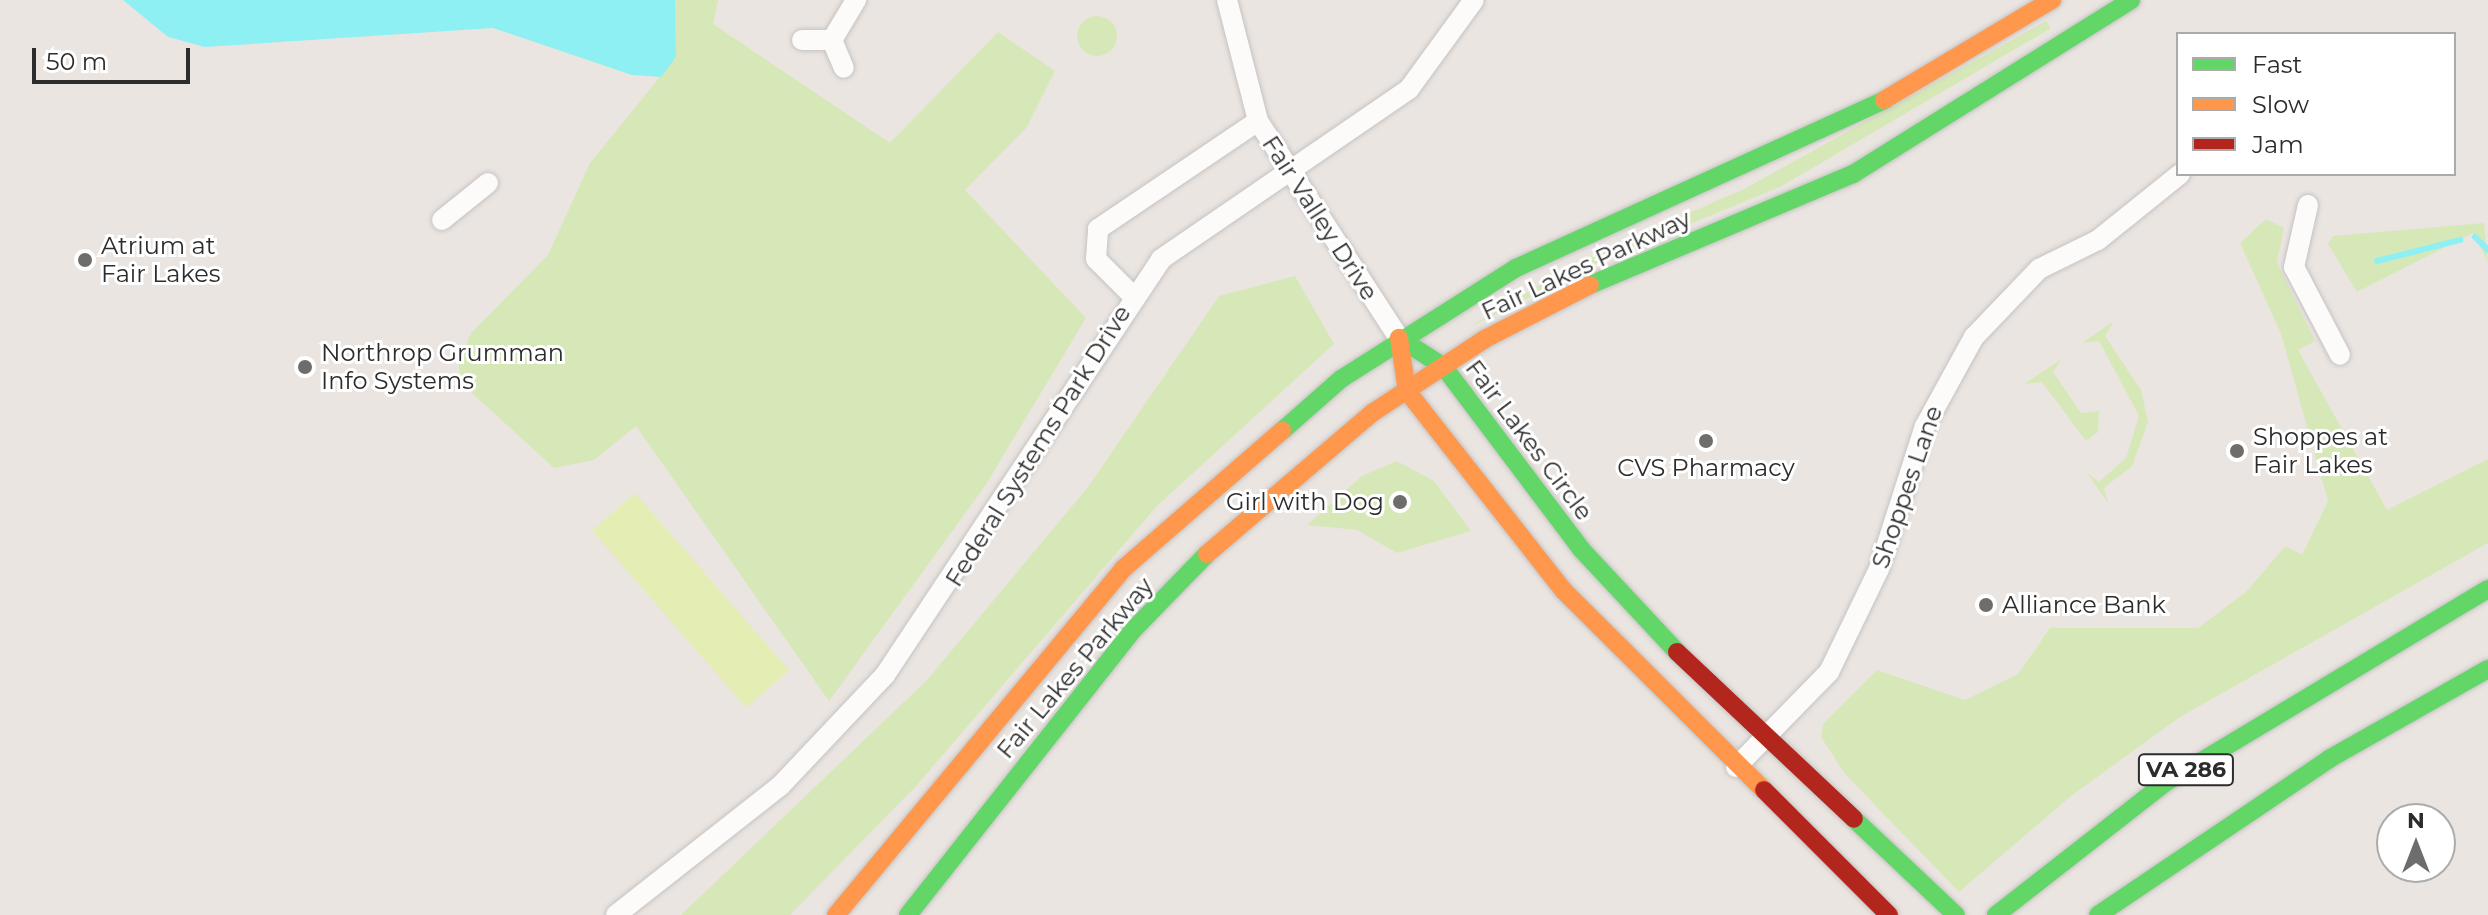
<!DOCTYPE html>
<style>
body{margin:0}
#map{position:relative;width:2488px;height:915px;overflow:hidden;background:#ebe5e1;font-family:Montserrat,sans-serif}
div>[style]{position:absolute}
.green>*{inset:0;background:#d6e8b7}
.round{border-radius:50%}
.pitch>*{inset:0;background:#e4edb4;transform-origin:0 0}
.water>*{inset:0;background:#8ef0f3}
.stream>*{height:6px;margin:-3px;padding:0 3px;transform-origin:3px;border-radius:3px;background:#8ef0f3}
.roads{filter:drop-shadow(0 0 2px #c4c3c3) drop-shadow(0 0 2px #c4c3c3)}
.street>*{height:20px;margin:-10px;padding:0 10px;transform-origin:10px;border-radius:10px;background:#fcfbfa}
.fast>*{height:18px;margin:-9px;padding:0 9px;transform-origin:9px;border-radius:9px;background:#63d668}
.slow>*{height:18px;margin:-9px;padding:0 9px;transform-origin:9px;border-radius:9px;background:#ff974d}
.jam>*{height:18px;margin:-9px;padding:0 9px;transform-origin:9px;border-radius:9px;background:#b3261e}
.dots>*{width:22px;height:22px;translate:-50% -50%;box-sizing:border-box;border:4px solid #fff;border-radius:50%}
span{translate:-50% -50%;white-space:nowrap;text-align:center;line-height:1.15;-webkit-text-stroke:6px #fff;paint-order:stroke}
.shield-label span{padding:2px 6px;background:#fff;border:2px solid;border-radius:6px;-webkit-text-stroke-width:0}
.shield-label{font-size:22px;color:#2c2c2c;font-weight:700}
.street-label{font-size:24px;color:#2c2c2c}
.poi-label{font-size:24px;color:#2c2c2c}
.left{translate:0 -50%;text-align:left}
.right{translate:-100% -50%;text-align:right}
.legend{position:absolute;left:2176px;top:32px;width:280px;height:144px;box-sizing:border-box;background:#fff;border:2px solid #ababab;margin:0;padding:10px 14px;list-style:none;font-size:24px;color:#2c2c2c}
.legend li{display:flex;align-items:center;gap:16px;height:40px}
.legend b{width:40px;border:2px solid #ababab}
.north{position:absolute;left:2376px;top:803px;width:80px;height:80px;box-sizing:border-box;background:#fff;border:2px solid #ababab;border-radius:50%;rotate:0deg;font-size:22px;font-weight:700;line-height:32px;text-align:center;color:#2c2c2c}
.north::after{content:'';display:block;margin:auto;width:28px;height:36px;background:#6f6d6b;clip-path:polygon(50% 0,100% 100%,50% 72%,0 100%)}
.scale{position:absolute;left:32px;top:48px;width:158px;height:36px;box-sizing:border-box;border:4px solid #2c2c2c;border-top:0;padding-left:10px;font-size:24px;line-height:28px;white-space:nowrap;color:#2c2c2c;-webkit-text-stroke:6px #fff;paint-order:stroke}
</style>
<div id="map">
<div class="green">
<div style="clip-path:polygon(675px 0,718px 0,713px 24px,890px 143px,998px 32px,1055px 71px,1027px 127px,965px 190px,1086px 318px,985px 486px,829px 701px,636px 426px,594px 460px,554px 468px,462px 384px,458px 363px,471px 333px,548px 255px,590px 163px,676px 57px)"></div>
<div class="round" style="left:1077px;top:16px;width:40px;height:40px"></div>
<div style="clip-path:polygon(2046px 21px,2051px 28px,1780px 187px,1612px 256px,1464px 330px,1582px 260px,1746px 188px)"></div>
<div style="clip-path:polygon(2266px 219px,2284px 228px,2277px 263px,2315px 341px,2298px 350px,2387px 510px,2488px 459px,2488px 543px,2180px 717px,2071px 796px,1959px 892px,1845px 774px,1821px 737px,1823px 724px,1877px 670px,1965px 700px,2018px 674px,2050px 628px,2198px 628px,2247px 591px,2285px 546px,2302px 555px,2328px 501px,2281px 334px,2240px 243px)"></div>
<div style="clip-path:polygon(2484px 223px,2488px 262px,2473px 233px,2357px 292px,2328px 244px,2333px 236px)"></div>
<div style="clip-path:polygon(1295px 276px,1334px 344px,1157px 506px,916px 786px,790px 915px,681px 915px,927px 680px,1088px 487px,1219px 296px)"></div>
<div style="clip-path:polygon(2114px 321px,2105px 336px,2141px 390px,2148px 422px,2132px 466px,2104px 488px,2108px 503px,2087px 473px,2099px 482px,2126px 458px,2139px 416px,2099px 341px,2082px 343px)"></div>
<div style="clip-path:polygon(2062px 359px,2053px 372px,2081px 413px,2099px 411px,2098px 432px,2086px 441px,2042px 382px,2024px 384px)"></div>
<div style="clip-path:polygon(1397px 461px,1434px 481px,1471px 531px,1397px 553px,1357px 530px,1307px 525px,1362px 476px)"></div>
</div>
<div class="pitch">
<div style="left:635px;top:493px;width:235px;height:57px;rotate:49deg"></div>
</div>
<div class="water">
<div style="clip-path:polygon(123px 0,675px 0,676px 57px,661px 77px,632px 75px,493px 28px,205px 47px,168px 37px)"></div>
</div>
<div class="stream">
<div style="left:2475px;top:237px;width:18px;rotate:45deg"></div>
<div style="left:2377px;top:261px;width:86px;rotate:-14.2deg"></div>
</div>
<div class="roads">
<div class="street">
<div style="left:1227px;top:0;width:125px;rotate:75.6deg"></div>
<div style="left:1258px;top:121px;width:259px;rotate:57deg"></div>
<div style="left:802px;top:40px;width:30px"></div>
<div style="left:832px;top:40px;width:47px;rotate:-59deg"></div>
<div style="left:832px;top:40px;width:30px;rotate:67deg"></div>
<div style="left:2308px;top:205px;width:64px;rotate:102.7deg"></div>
<div style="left:2294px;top:267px;width:99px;rotate:62.4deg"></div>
<div style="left:442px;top:220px;width:59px;rotate:-38.8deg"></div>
<div style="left:1133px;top:296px;width:52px;rotate:-135deg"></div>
<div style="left:1096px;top:259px;width:30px;rotate:-86deg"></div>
<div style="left:1098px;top:229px;width:193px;rotate:-34deg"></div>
<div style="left:1736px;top:767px;width:133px;rotate:-45.6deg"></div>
<div style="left:1829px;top:672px;width:114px;rotate:-64.1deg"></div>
<div style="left:1879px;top:569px;width:150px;rotate:-72.2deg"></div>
<div style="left:1925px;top:426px;width:102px;rotate:-61.2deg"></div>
<div style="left:1974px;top:337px;width:94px;rotate:-46.3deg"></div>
<div style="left:2039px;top:269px;width:66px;rotate:-26.2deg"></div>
<div style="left:2098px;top:240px;width:105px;rotate:-38.8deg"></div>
<div style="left:616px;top:915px;width:209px;rotate:-38.2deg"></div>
<div style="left:780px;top:786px;width:153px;rotate:-46.6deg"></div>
<div style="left:885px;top:675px;width:499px;rotate:-56.4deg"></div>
<div style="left:1161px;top:259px;width:301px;rotate:-34.4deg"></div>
<div style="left:1409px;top:89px;width:110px;rotate:-53.9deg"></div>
</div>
<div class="fast">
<div style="left:1590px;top:285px;width:285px;rotate:-22.9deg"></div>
<div style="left:1853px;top:174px;width:328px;rotate:-32deg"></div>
<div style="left:1399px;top:338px;width:54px;rotate:32.8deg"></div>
<div style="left:1444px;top:367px;width:228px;rotate:53deg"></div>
<div style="left:1581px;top:549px;width:141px;rotate:47deg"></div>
<div style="left:1282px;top:431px;width:79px;rotate:-41.4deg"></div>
<div style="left:1341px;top:379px;width:207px;rotate:-32.4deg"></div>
<div style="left:1516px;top:268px;width:405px;rotate:-24.5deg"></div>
<div style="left:1854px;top:819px;width:140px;rotate:43.3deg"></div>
<div style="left:908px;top:915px;width:366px;rotate:-51.7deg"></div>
<div style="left:1135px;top:628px;width:103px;rotate:-45.8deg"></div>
<div style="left:1996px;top:915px;width:214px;rotate:-38deg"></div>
<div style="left:2165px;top:783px;width:377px;rotate:-31deg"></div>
<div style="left:2098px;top:915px;width:279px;rotate:-34deg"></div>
<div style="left:2329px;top:759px;width:183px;rotate:-29.5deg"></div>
</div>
<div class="slow">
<div style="left:1884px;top:100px;width:196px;rotate:-30.8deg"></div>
<div style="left:1399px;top:338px;width:54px;rotate:81.4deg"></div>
<div style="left:1407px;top:391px;width:253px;rotate:51.9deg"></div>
<div style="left:1563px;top:590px;width:284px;rotate:44.9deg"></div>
<div style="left:1207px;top:554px;width:217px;rotate:-40.5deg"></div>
<div style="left:1372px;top:413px;width:135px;rotate:-33.2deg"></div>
<div style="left:1485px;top:339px;width:118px;rotate:-27.2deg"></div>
<div style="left:836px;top:915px;width:450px;rotate:-50.3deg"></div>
<div style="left:1123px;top:569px;width:211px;rotate:-41deg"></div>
</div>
<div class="jam">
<div style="left:1677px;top:652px;width:243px;rotate:43.3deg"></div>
<div style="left:1764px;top:790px;width:177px;rotate:45deg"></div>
</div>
</div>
<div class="dots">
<div style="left:85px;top:260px;background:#6f6d6b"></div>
<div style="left:305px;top:367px;background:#6f6d6b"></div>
<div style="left:1706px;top:441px;background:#6f6d6b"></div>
<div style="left:2237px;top:451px;background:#6f6d6b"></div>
<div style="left:1400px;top:502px;background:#6f6d6b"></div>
<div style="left:1986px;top:605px;background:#6f6d6b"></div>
</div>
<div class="shield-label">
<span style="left:2186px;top:770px">VA 286</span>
</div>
<div class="street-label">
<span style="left:1320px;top:218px;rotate:57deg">Fair Valley Drive</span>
<span style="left:1586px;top:265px;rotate:-25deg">Fair Lakes Parkway</span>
<span style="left:1529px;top:440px;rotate:53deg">Fair Lakes Circle</span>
<span style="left:1038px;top:446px;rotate:-58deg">Federal Systems Park Drive</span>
<span style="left:1907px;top:487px;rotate:-71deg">Shoppes Lane</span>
<span style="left:1075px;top:668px;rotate:-50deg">Fair Lakes Parkway</span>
</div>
<div class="poi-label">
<span class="left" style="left:101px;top:260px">Atrium at<br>Fair Lakes</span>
<span class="left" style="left:321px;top:367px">Northrop Grumman<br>Info Systems</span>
<span class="left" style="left:2253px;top:451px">Shoppes at<br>Fair Lakes</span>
<span style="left:1706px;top:468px">CVS Pharmacy</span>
<span class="right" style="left:1384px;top:502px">Girl with Dog</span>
<span class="left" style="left:2002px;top:605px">Alliance Bank</span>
</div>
<ul class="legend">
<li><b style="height:10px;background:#63d668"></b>Fast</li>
<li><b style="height:10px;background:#ff974d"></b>Slow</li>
<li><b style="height:10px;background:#b3261e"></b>Jam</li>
</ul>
<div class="north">N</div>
<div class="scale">50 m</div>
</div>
